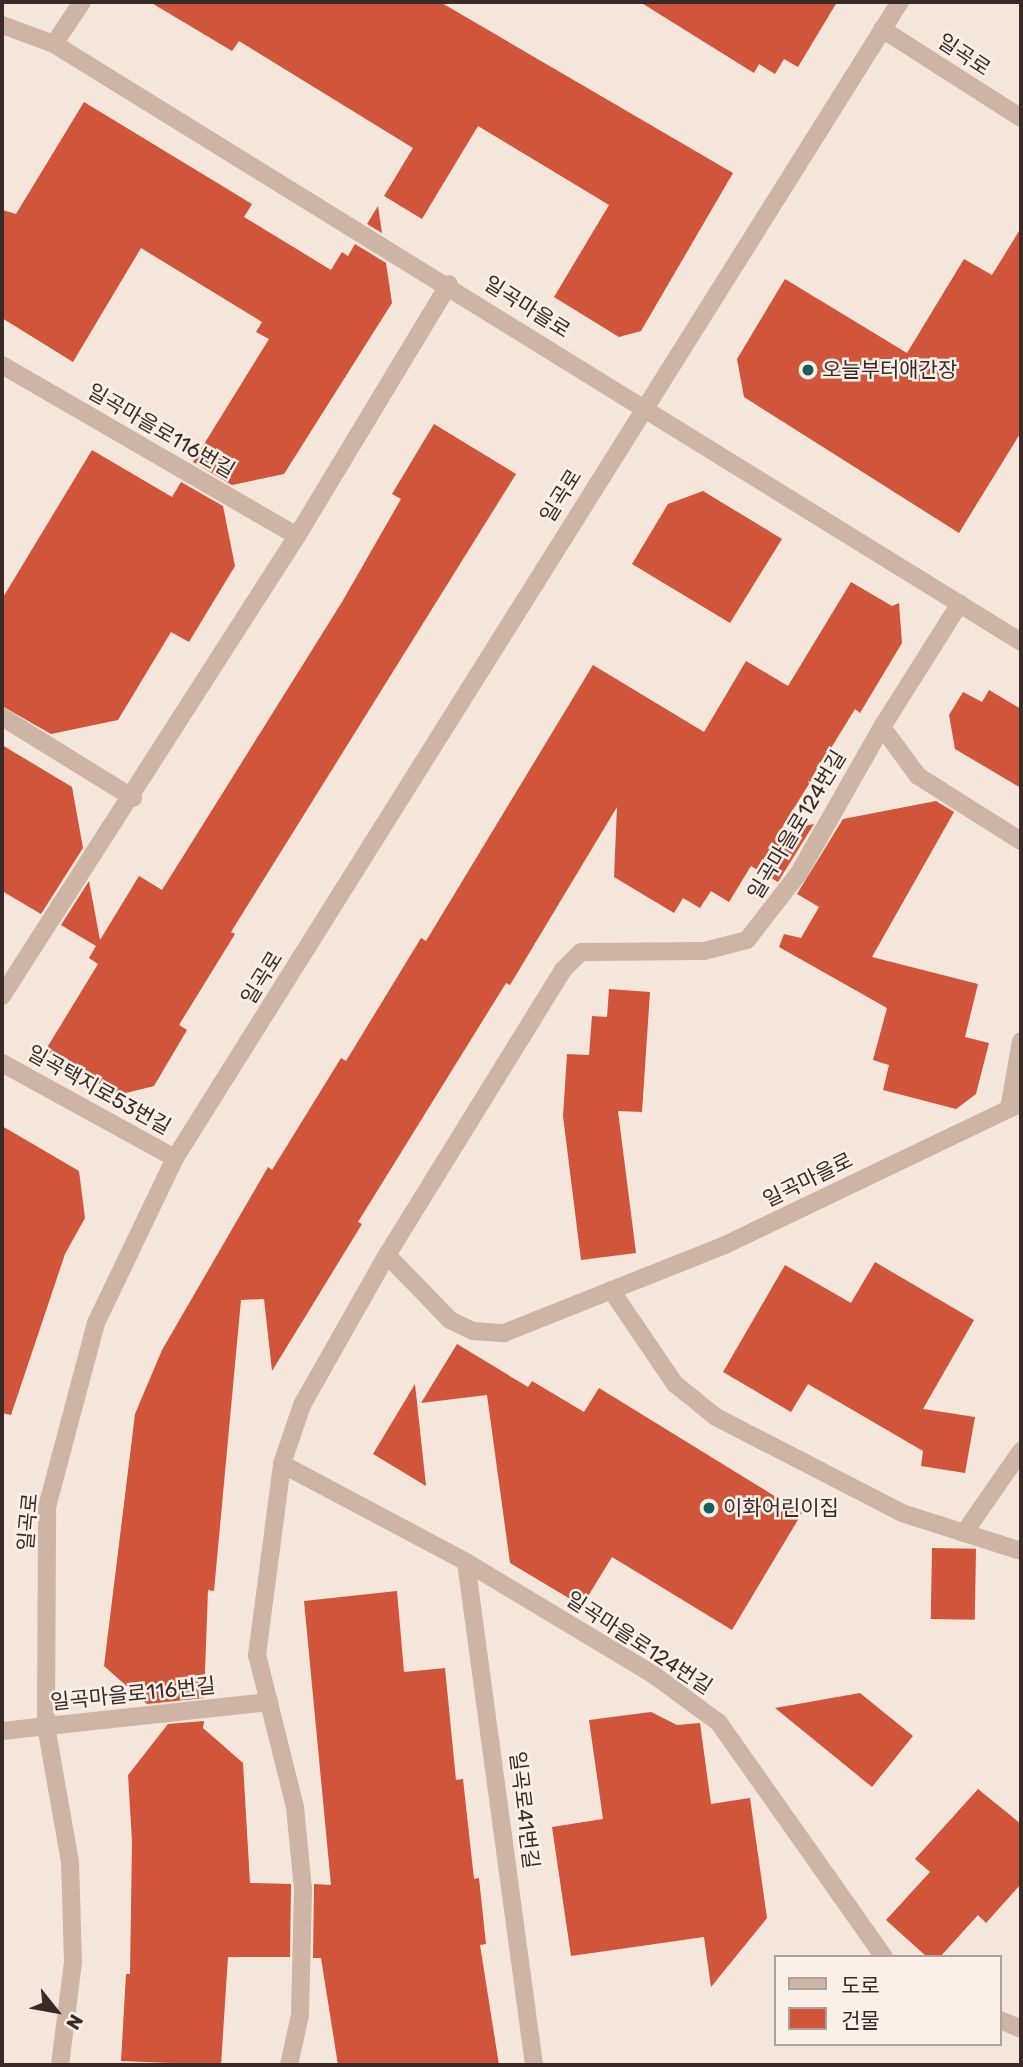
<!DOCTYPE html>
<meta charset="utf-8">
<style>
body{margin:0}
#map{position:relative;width:1023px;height:2067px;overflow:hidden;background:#f4e6da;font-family:Rubik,"Noto Sans KR",sans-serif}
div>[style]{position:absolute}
.building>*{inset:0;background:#d1553b;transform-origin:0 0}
.service>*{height:18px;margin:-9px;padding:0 9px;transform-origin:9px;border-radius:9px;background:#cdb4a5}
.minor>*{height:18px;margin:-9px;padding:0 9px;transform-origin:9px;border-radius:9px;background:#cdb4a5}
.dots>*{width:19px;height:19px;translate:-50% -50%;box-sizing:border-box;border:4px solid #fbf0e7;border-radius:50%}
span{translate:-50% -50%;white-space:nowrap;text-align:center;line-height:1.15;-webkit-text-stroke:5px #fbf0e7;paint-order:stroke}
.street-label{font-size:21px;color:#382b27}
.poi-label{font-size:21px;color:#382b27}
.left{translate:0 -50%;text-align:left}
.frame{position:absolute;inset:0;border:4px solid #382b27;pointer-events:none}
.legend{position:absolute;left:774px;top:1955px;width:228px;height:91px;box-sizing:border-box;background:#fbf0e7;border:2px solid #ada19a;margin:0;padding:9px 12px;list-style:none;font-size:21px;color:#382b27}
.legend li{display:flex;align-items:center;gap:14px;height:35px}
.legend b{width:35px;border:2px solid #ada19a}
.north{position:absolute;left:21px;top:1976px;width:70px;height:70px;-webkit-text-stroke:5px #fbf0e7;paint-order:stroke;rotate:121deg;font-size:19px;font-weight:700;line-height:28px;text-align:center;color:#382b27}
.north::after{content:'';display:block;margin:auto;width:24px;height:32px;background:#382b27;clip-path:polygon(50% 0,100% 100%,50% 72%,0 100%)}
</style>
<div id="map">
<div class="building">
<div style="clip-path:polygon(150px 2px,440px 2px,733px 173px,641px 331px,619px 337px,554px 297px,609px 205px,478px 126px,422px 219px,384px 196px,413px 148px,239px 41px,232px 51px)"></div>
<div style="clip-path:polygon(640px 2px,837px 2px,798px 67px,784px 59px,775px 74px,759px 64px,754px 73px)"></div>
<div style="clip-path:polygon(84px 102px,252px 204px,244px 217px,331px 270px,342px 252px,348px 256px,355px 244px,386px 263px,392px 303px,284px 474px,232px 485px,193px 462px,269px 339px,256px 332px,262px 322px,141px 248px,73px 362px,2px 318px,2px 210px,16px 214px)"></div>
<div style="clip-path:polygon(378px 206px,382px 233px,367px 224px)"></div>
<div style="clip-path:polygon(1021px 228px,1021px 432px,959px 533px,744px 397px,737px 359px,785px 279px,907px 353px,964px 259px,992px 275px)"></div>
<div style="clip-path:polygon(434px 424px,516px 474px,231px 932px,235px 934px,179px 1025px,187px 1030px,154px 1086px,118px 1095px,45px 1051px,98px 964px,89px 958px,96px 946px,61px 925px,89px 881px,100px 940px,139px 876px,162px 890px,342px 602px,401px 499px,392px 494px)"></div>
<div style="clip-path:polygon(92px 450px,172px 497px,181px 482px,223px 506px,235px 566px,189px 642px,171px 632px,118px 720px,51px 734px,2px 706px,2px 599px)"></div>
<div style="clip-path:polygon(703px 491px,782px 539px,730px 623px,632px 564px,668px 504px)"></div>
<div style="clip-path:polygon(851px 582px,892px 606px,899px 603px,902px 643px,860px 713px,855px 709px,780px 831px,814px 824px,778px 882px,751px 866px,729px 902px,711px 891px,700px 908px,683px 898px,674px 913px,614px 877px,617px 807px,510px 985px,506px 983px,358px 1222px,362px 1224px,272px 1371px,264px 1299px,241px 1300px,214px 1591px,208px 1590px,204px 1698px,147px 1704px,104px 1666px,135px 1414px,162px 1350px,268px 1167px,272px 1170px,341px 1058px,346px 1061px,421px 938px,426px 941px,593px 665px,704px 732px,746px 661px,788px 686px)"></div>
<div style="clip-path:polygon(989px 690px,1021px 709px,1021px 788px,955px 749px,949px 715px,963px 692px,982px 702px)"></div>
<div style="clip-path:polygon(2px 745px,72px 787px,83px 848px,41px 914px,2px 891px)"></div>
<div style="clip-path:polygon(936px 801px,954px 812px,872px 957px,978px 984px,965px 1037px,989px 1043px,976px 1094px,956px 1109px,883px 1090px,889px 1065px,873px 1060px,887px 1008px,779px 947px,784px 934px,801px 938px,819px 907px,797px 894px,843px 819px)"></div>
<div style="clip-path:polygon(609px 989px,650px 992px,642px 1112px,618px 1111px,636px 1253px,581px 1260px,563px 1116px,567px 1054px,589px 1055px,592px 1016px,607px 1017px)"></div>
<div style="clip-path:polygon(2px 1126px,79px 1171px,85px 1218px,65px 1254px,11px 1415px,2px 1413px)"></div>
<div style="clip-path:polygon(875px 1262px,974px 1320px,923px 1409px,975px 1417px,965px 1473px,921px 1466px,923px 1451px,808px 1384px,791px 1412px,723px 1372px,785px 1265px,851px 1303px)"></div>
<div style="clip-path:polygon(457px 1344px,528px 1387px,532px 1381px,584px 1412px,599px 1388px,802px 1513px,732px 1630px,612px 1557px,582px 1606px,510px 1563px,487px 1395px,421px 1403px)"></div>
<div style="clip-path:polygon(415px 1384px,426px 1486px,373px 1454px)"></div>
<div style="left:932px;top:1548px;width:44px;height:71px;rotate:1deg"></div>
<div style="clip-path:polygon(397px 1591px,404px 1672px,445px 1668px,456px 1780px,463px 1779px,474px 1879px,479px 1878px,486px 1944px,480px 1945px,499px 2065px,338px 2065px,321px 1958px,313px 1958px,314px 1884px,331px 1885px,304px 1601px)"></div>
<div style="clip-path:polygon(860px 1693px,913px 1736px,872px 1787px,775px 1708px)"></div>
<div style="clip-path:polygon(651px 1712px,677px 1725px,700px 1723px,711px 1804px,750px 1798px,767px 1918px,711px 1987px,704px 1937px,571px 1956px,552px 1827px,603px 1819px,589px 1720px)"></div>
<div style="clip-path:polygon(204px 1721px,203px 1728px,243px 1763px,250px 1883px,291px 1884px,290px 1957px,228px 1957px,221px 2065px,121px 2061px,126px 1974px,130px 1974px,132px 1841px,128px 1775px,168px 1724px)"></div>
<div style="clip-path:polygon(978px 1789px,1021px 1824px,1021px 1884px,986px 1923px,978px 1915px,940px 1957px,927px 1957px,886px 1920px,930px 1872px,915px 1859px)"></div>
</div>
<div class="service">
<div style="left:882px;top:727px;width:61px;rotate:53.7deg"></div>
<div style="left:918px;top:776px;width:122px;rotate:32.3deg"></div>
<div style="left:1009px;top:1109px;width:69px;rotate:-80deg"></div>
<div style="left:387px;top:1255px;width:91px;rotate:45.9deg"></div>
<div style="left:450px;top:1320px;width:25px;rotate:26deg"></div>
<div style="left:473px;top:1331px;width:31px;rotate:4deg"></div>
<div style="left:504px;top:1333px;width:238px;rotate:-21.7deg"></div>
<div style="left:725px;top:1245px;width:328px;rotate:-25.6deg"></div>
<div style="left:611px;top:1290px;width:114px;rotate:55.8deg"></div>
<div style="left:675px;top:1384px;width:53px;rotate:38.8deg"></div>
<div style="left:716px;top:1417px;width:209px;rotate:27.3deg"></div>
<div style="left:902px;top:1513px;width:125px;rotate:17.7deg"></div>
<div style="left:964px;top:1533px;width:100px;rotate:-55.2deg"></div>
<div style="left:466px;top:1562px;width:219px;rotate:31deg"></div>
<div style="left:654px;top:1675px;width:81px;rotate:36.4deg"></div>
<div style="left:719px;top:1723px;width:286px;rotate:54.8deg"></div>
<div style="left:1000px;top:2020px;width:23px;rotate:23deg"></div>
</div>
<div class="minor">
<div style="left:2px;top:25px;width:55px;rotate:20.1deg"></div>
<div style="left:54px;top:44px;width:1137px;rotate:31.73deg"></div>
<div style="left:882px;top:29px;width:165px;rotate:32.6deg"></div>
<div style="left:54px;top:44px;width:50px;rotate:-56.3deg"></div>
<div style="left:2px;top:365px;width:341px;rotate:30.1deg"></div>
<div style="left:2px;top:717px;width:154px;rotate:31.7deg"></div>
<div style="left:2px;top:996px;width:546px;rotate:-57.33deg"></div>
<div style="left:297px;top:536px;width:294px;rotate:-58.9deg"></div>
<div style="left:2px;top:1063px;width:197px;rotate:28.8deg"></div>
<div style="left:282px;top:1464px;width:208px;rotate:28deg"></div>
<div style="left:466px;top:1562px;width:508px;rotate:82.3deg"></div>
<div style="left:2px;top:1731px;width:269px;rotate:-6.2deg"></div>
<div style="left:60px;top:2065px;width:104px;rotate:-82.8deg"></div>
<div style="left:73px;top:1962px;width:100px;rotate:-91.7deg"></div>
<div style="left:70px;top:1862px;width:138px;rotate:-100deg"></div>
<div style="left:46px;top:1726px;width:219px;rotate:-89.7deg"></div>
<div style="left:47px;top:1507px;width:190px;rotate:-75.1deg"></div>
<div style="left:96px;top:1323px;width:183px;rotate:-64.4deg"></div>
<div style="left:175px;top:1158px;width:1365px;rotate:-57.91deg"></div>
<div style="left:289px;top:2065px;width:51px;rotate:-77.6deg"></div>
<div style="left:300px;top:2015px;width:126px;rotate:-88.6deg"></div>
<div style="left:303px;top:1889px;width:82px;rotate:-95.6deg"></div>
<div style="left:295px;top:1807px;width:157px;rotate:-104deg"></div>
<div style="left:257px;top:1655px;width:193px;rotate:-82.5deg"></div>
<div style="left:282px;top:1464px;width:62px;rotate:-71.3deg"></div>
<div style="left:302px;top:1405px;width:172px;rotate:-60.5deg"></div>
<div style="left:387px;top:1255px;width:335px;rotate:-58.3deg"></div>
<div style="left:563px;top:970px;width:25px;rotate:-45deg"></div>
<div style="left:581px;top:952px;width:123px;rotate:-0.5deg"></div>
<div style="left:704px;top:951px;width:44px;rotate:-14.3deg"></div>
<div style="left:747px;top:940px;width:85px;rotate:-52.2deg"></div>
<div style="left:799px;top:873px;width:168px;rotate:-60.4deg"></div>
<div style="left:882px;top:727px;width:146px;rotate:-57.8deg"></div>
</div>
<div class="dots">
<div style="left:808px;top:370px;background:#185e5d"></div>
<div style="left:709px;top:1508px;background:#185e5d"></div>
</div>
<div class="street-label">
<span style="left:964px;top:55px;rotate:33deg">일곡로</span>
<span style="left:527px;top:307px;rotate:32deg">일곡마을로</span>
<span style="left:161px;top:431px;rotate:30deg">일곡마을로116번길</span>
<span style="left:561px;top:496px;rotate:-58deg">일곡로</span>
<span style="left:797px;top:825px;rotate:-59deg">일곡마을로124번길</span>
<span style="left:262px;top:978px;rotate:-58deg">일곡로</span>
<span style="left:99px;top:1090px;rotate:29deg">일곡택지로53번길</span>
<span style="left:808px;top:1180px;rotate:-26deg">일곡마을로</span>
<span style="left:28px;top:1522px;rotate:-85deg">일곡로</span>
<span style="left:639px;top:1643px;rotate:33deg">일곡마을로124번길</span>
<span style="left:133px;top:1694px;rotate:-6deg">일곡마을로116번길</span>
<span style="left:524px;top:1810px;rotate:83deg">일곡로41번길</span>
</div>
<div class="poi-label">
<span class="left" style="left:822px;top:370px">오늘부터애간장</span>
<span class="left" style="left:723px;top:1508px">이화어린이집</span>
</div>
<div class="frame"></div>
<ul class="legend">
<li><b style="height:9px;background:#cdb4a5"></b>도로</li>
<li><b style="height:19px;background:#d1553b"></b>건물</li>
</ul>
<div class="north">N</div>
</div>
